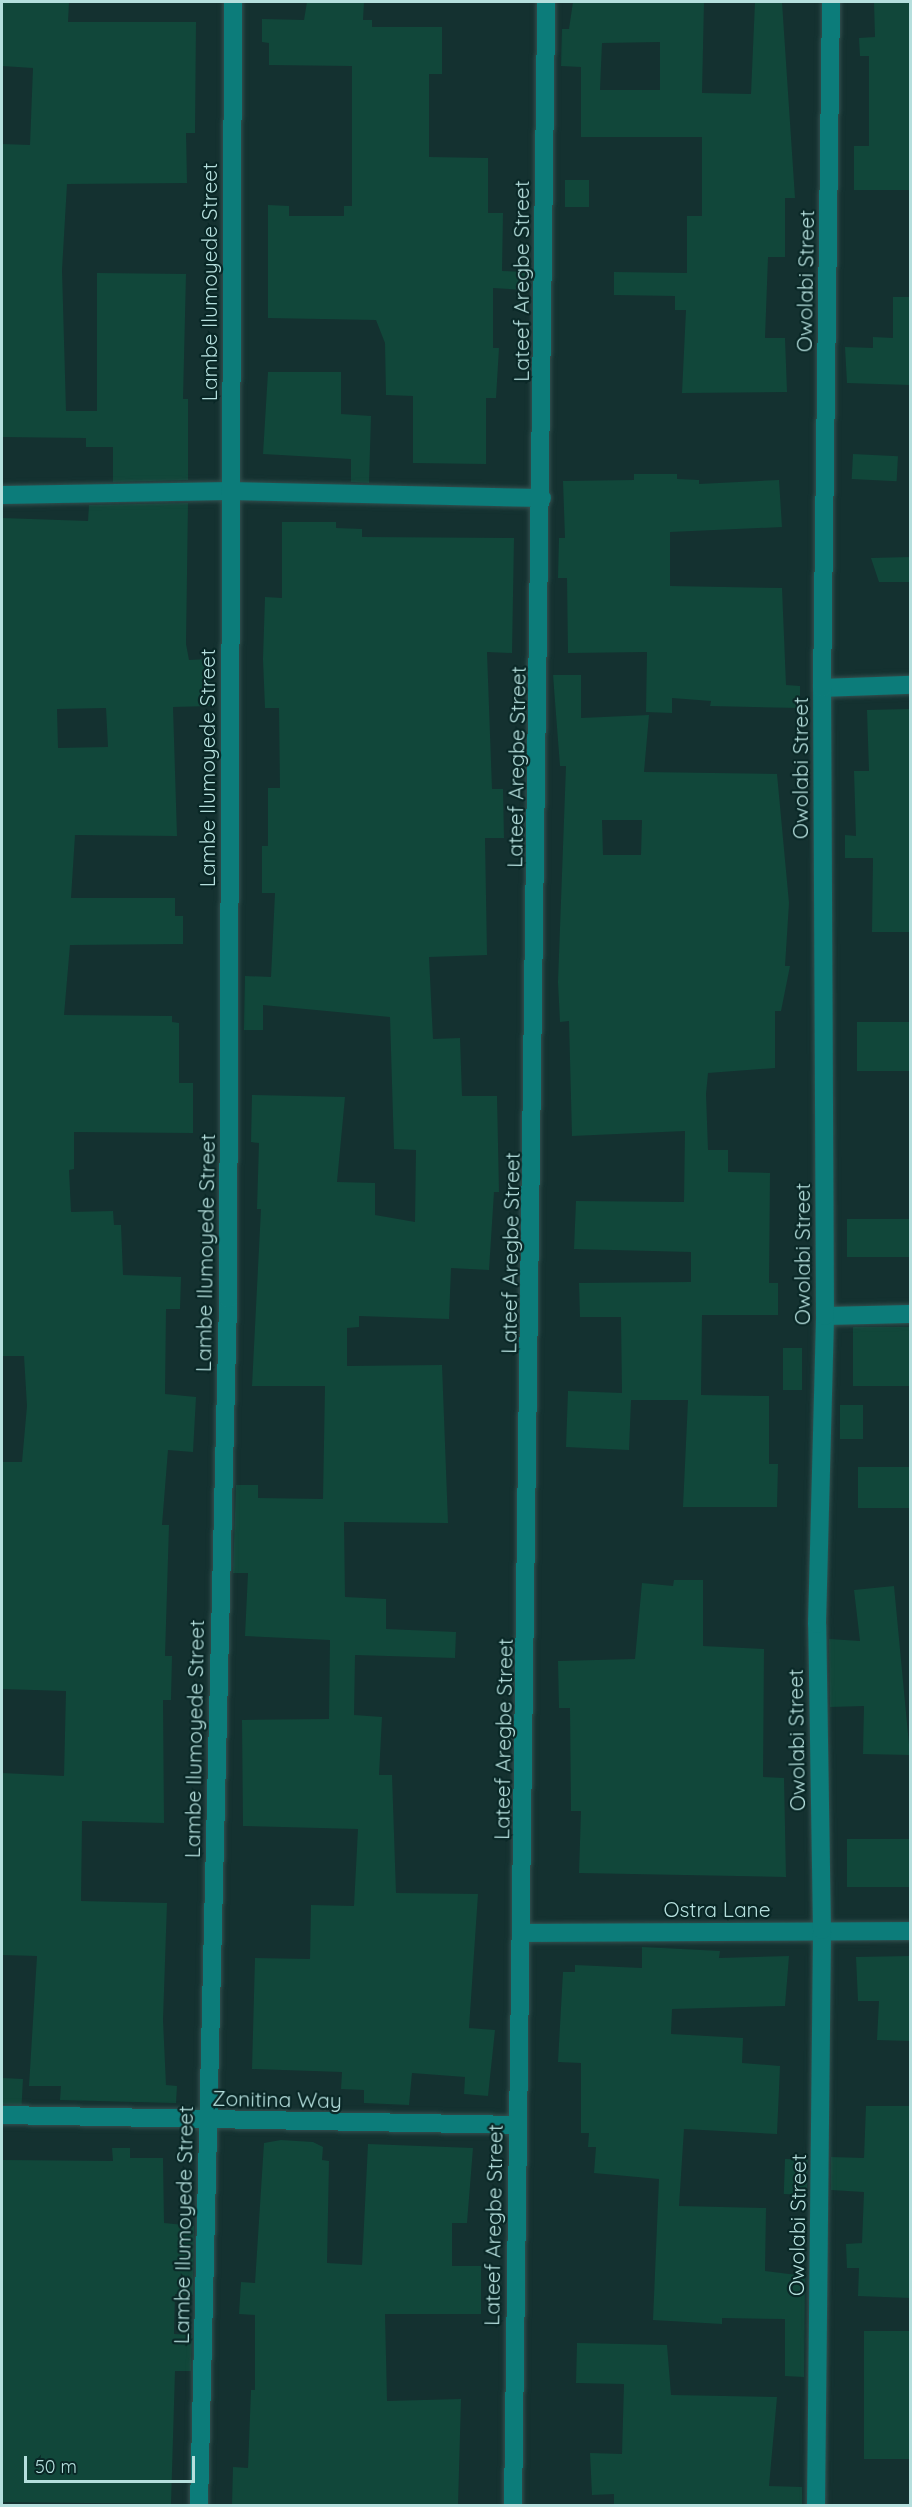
<!DOCTYPE html>
<style>
body{margin:0}
#map{position:relative;width:912px;height:2507px;overflow:hidden;background:#143130;font-family:Quicksand,sans-serif}
div>[style]{position:absolute}
.building>*{inset:0;background:#11473a;transform-origin:0 0}
.roads{filter:drop-shadow(0 0 2px #33504f) drop-shadow(0 0 2px #33504f)}
.minor>*{height:18px;margin:-9px;padding:0 9px;transform-origin:9px;border-radius:9px;background:#0c7c7a}
span{translate:-50% -50%;white-space:nowrap;text-align:center;line-height:1.15;-webkit-text-stroke:4.5px #092726;paint-order:stroke}
.street-label{font-size:21px;color:#b5dfdd}
.frame{position:absolute;inset:0;border:3px solid #b5dfdd;pointer-events:none}
.scale{position:absolute;left:24px;top:2456px;width:171px;height:27px;box-sizing:border-box;border:3px solid #b5dfdd;border-top:0;padding-left:8px;font-size:18px;line-height:21px;white-space:nowrap;color:#b5dfdd;-webkit-text-stroke:4px #092726;paint-order:stroke}
</style>
<div id="map">
<div class="building">
<div style="clip-path:polygon(2px 2px,69px 2px,68px 22px,196px 22px,195px 133px,186px 133px,187px 183px,67px 184px,62px 270px,66px 411px,97px 411px,97px 273px,186px 274px,183px 399px,188px 399px,188px 480px,113px 482px,113px 447px,86px 447px,86px 438px,2px 437px,2px 144px,30px 145px,33px 68px,2px 66px)"></div>
<div style="clip-path:polygon(307px 2px,364px 2px,363px 20px,372px 20px,372px 27px,442px 27px,442px 74px,429px 74px,429px 157px,488px 158px,488px 213px,503px 213px,502px 271px,525px 272px,524px 290px,493px 288px,493px 348px,499px 348px,496px 398px,486px 398px,486px 464px,413px 463px,413px 396px,386px 395px,385px 343px,376px 320px,268px 318px,268px 205px,289px 206px,289px 216px,344px 216px,344px 206px,352px 206px,352px 66px,269px 65px,269px 43px,262px 42px,262px 19px,304px 20px)"></div>
<div style="clip-path:polygon(evenodd,573px 2px,704px 2px,702px 93px,751px 94px,755px 2px,782px 2px,795px 198px,785px 198px,785px 257px,768px 257px,765px 338px,785px 338px,787px 392px,682px 393px,686px 310px,675px 310px,675px 296px,614px 295px,614px 272px,687px 273px,687px 216px,702px 216px,702px 137px,581px 137px,581px 67px,561px 66px,562px 29px,569px 29px,573px 2px,660px 42px,660px 90px,600px 90px,602px 43px,660px 42px)"></div>
<div style="clip-path:polygon(874px 2px,910px 2px,910px 190px,854px 190px,854px 146px,869px 146px,869px 56px,860px 56px,859px 38px,875px 37px)"></div>
<div style="left:565px;top:180px;width:24px;height:27px"></div>
<div style="clip-path:polygon(893px 297px,910px 297px,910px 385px,847px 383px,845px 347px,873px 348px,873px 337px,893px 338px)"></div>
<div style="clip-path:polygon(268px 372px,341px 372px,341px 414px,371px 416px,369px 483px,351px 482px,351px 459px,263px 454px)"></div>
<div style="left:853px;top:454px;width:45px;height:25px;rotate:3deg"></div>
<div style="clip-path:polygon(634px 474px,677px 474px,677px 479px,699px 480px,699px 484px,779px 480px,782px 527px,670px 532px,670px 586px,782px 588px,786px 685px,800px 686px,800px 708px,710px 706px,711px 701px,672px 698px,672px 713px,646px 712px,647px 652px,568px 653px,567px 578px,558px 578px,559px 538px,565px 538px,563px 481px,634px 480px)"></div>
<div style="clip-path:polygon(evenodd,188px 503px,186px 644px,189px 660px,209px 659px,210px 706px,173px 707px,177px 836px,75px 835px,71px 898px,175px 898px,175px 916px,183px 916px,183px 944px,70px 945px,64px 1015px,172px 1016px,172px 1022px,179px 1023px,179px 1083px,193px 1083px,193px 1133px,74px 1132px,74px 1169px,69px 1170px,71px 1212px,113px 1211px,114px 1225px,121px 1225px,123px 1275px,181px 1277px,180px 1309px,166px 1309px,165px 1394px,196px 1397px,193px 1452px,168px 1450px,162px 1525px,169px 1525px,165px 1656px,172px 1656px,171px 1700px,163px 1700px,164px 1823px,82px 1821px,81px 1901px,167px 1903px,163px 2020px,166px 2085px,177px 2086px,176px 2103px,60px 2100px,61px 2086px,29px 2086px,37px 1956px,2px 1955px,2px 1773px,64px 1776px,66px 1691px,2px 1689px,2px 1462px,22px 1462px,27px 1406px,24px 1356px,2px 1356px,2px 518px,88px 521px,89px 505px,188px 503px,106px 708px,108px 747px,58px 748px,57px 709px,106px 708px)"></div>
<div style="clip-path:polygon(282px 522px,336px 522px,336px 528px,362px 529px,362px 537px,514px 538px,512px 653px,487px 652px,492px 789px,503px 789px,504px 838px,485px 838px,487px 955px,429px 957px,433px 1039px,460px 1038px,462px 1096px,497px 1096px,499px 1192px,494px 1192px,489px 1270px,451px 1268px,449px 1319px,359px 1316px,359px 1327px,347px 1328px,347px 1366px,442px 1365px,448px 1523px,344px 1522px,345px 1597px,386px 1599px,386px 1629px,456px 1632px,455px 1658px,355px 1655px,354px 1715px,382px 1717px,379px 1775px,392px 1775px,396px 1893px,478px 1894px,469px 2028px,495px 2030px,488px 2096px,464px 2094px,465px 2077px,412px 2073px,409px 2105px,364px 2103px,364px 2090px,341px 2089px,342px 2072px,252px 2069px,255px 1958px,310px 1959px,311px 1905px,354px 1906px,358px 1829px,243px 1826px,242px 1720px,329px 1719px,330px 1640px,245px 1636px,248px 1573px,233px 1573px,236px 1485px,258px 1485px,258px 1498px,323px 1499px,325px 1386px,252px 1386px,261px 1209px,257px 1209px,259px 1143px,251px 1142px,252px 1095px,345px 1097px,337px 1182px,375px 1183px,375px 1215px,415px 1222px,416px 1150px,394px 1149px,390px 1017px,263px 1005px,263px 1030px,244px 1030px,245px 976px,271px 977px,275px 893px,262px 893px,262px 846px,268px 846px,268px 788px,280px 788px,279px 708px,265px 708px,263px 659px,265px 597px,282px 598px)"></div>
<div style="clip-path:polygon(910px 557px,910px 582px,879px 582px,871px 558px)"></div>
<div style="clip-path:polygon(evenodd,553px 675px,581px 675px,581px 718px,649px 715px,644px 772px,777px 774px,789px 903px,785px 966px,790px 966px,781px 1011px,775px 1011px,775px 1068px,708px 1073px,706px 1094px,708px 1150px,728px 1150px,728px 1172px,770px 1173px,769px 1283px,778px 1283px,778px 1315px,702px 1315px,701px 1395px,769px 1396px,769px 1464px,778px 1464px,777px 1507px,683px 1507px,688px 1400px,631px 1400px,629px 1450px,566px 1447px,568px 1391px,622px 1393px,621px 1317px,580px 1317px,579px 1283px,691px 1282px,691px 1252px,574px 1249px,576px 1201px,684px 1202px,685px 1131px,572px 1136px,569px 1021px,560px 1022px,558px 982px,566px 766px,560px 766px,553px 675px,602px 820px,642px 820px,641px 855px,603px 855px,602px 820px)"></div>
<div style="clip-path:polygon(910px 709px,910px 932px,872px 932px,873px 858px,845px 858px,845px 835px,856px 836px,854px 771px,869px 771px,867px 710px)"></div>
<div style="left:857px;top:1022px;width:53px;height:49px"></div>
<div style="left:910px;top:1219px;width:38px;height:63px;rotate:90deg"></div>
<div style="left:910px;top:1327px;width:59px;height:57px;rotate:90deg"></div>
<div style="left:783px;top:1348px;width:19px;height:42px"></div>
<div style="left:840px;top:1405px;width:23px;height:34px"></div>
<div style="left:910px;top:1467px;width:41px;height:52px;rotate:90deg"></div>
<div style="clip-path:polygon(674px 1580px,703px 1580px,703px 1646px,764px 1649px,763px 1777px,784px 1778px,786px 1877px,579px 1873px,581px 1811px,571px 1811px,570px 1708px,559px 1708px,558px 1661px,635px 1659px,642px 1583px,673px 1586px)"></div>
<div style="clip-path:polygon(894px 1586px,910px 1755px,863px 1754px,864px 1706px,830px 1707px,829px 1639px,860px 1641px,854px 1590px)"></div>
<div style="left:910px;top:1839px;width:48px;height:63px;rotate:90deg"></div>
<div style="clip-path:polygon(642px 1947px,720px 1951px,719px 1958px,789px 1956px,785px 2006px,672px 2009px,671px 2034px,743px 2038px,742px 2063px,780px 2066px,777px 2134px,684px 2129px,679px 2206px,766px 2208px,765px 2271px,805px 2276px,804px 2377px,785px 2376px,785px 2319px,722px 2318px,722px 2324px,653px 2320px,659px 2179px,594px 2173px,596px 2147px,588px 2147px,589px 2133px,581px 2133px,581px 2063px,558px 2062px,563px 1972px,575px 1972px,575px 1965px,642px 1968px)"></div>
<div style="clip-path:polygon(910px 1956px,910px 2041px,877px 2040px,879px 2001px,858px 2001px,856px 1957px)"></div>
<div style="left:2px;top:2078px;width:21px;height:26px;rotate:3deg"></div>
<div style="clip-path:polygon(866px 2106px,910px 2106px,910px 2298px,858px 2296px,859px 2268px,847px 2268px,846px 2244px,862px 2243px,864px 2192px,831px 2190px,831px 2157px,864px 2158px)"></div>
<div style="clip-path:polygon(281px 2140px,313px 2142px,323px 2147px,322px 2160px,329px 2161px,327px 2263px,362px 2265px,368px 2144px,473px 2148px,467px 2223px,452px 2223px,452px 2266px,481px 2266px,481px 2314px,385px 2314px,387px 2401px,461px 2399px,458px 2505px,232px 2505px,233px 2467px,248px 2468px,251px 2390px,255px 2390px,255px 2315px,239px 2314px,241px 2282px,255px 2283px,264px 2143px)"></div>
<div style="clip-path:polygon(112px 2148px,130px 2148px,130px 2158px,163px 2158px,164px 2223px,194px 2226px,193px 2295px,175px 2294px,174px 2334px,192px 2335px,191px 2371px,175px 2371px,171px 2504px,2px 2502px,2px 2160px,113px 2161px)"></div>
<div style="left:785px;top:2159px;width:23px;height:35px;rotate:2deg"></div>
<div style="left:864px;top:2331px;width:46px;height:128px"></div>
<div style="clip-path:polygon(577px 2343px,667px 2345px,671px 2395px,777px 2397px,769px 2486px,802px 2487px,802px 2505px,614px 2505px,614px 2494px,592px 2495px,590px 2453px,622px 2454px,624px 2384px,576px 2383px)"></div>
</div>
<div class="roads">
<div class="minor">
<div style="left:2px;top:495px;width:228px;rotate:-1deg"></div>
<div style="left:230px;top:491px;width:312px;rotate:1.3deg"></div>
<div style="left:822px;top:688px;width:88px;rotate:-2deg"></div>
<div style="left:825px;top:1316px;width:85px;rotate:-1.3deg"></div>
<div style="left:523px;top:1933px;width:387px;rotate:-0.3deg"></div>
<div style="left:2px;top:2115px;width:515px;rotate:1.11deg"></div>
<div style="left:199px;top:2506px;width:1207px;rotate:-88.62deg"></div>
<div style="left:228px;top:1299px;width:1297px;rotate:-89.78deg"></div>
<div style="left:513px;top:2506px;width:2504px;rotate:-89.24deg"></div>
<div style="left:816px;top:2506px;width:576px;rotate:-89.4deg"></div>
<div style="left:822px;top:1930px;width:306px;rotate:-90.9deg"></div>
<div style="left:817px;top:1624px;width:308px;rotate:-88.5deg"></div>
<div style="left:825px;top:1316px;width:628px;rotate:-90.27deg"></div>
<div style="left:822px;top:688px;width:686px;rotate:-89.25deg"></div>
</div>
</div>
<div class="street-label">
<span style="left:521px;top:281px;rotate:-90deg">Lateef Aregbe Street</span>
<span style="left:805px;top:281px;rotate:-89deg">Owolabi Street</span>
<span style="left:209px;top:282px;rotate:-90deg">Lambe Ilumoyede Street</span>
<span style="left:516px;top:767px;rotate:-89deg">Lateef Aregbe Street</span>
<span style="left:207px;top:768px;rotate:-90deg">Lambe Ilumoyede Street</span>
<span style="left:800px;top:768px;rotate:-90deg">Owolabi Street</span>
<span style="left:205px;top:1253px;rotate:-89deg">Lambe Ilumoyede Street</span>
<span style="left:510px;top:1253px;rotate:-89deg">Lateef Aregbe Street</span>
<span style="left:802px;top:1254px;rotate:-90deg">Owolabi Street</span>
<span style="left:194px;top:1739px;rotate:-89deg">Lambe Ilumoyede Street</span>
<span style="left:503px;top:1739px;rotate:-89deg">Lateef Aregbe Street</span>
<span style="left:796px;top:1740px;rotate:-91deg">Owolabi Street</span>
<span style="left:717px;top:1909px">Ostra Lane</span>
<span style="left:277px;top:2099px;rotate:1deg">Zonitina Way</span>
<span style="left:183px;top:2225px;rotate:-89deg">Lambe Ilumoyede Street</span>
<span style="left:493px;top:2225px;rotate:-89deg">Lateef Aregbe Street</span>
<span style="left:797px;top:2225px;rotate:-89deg">Owolabi Street</span>
</div>
<div class="frame"></div>
<div class="scale">50 m</div>
</div>
